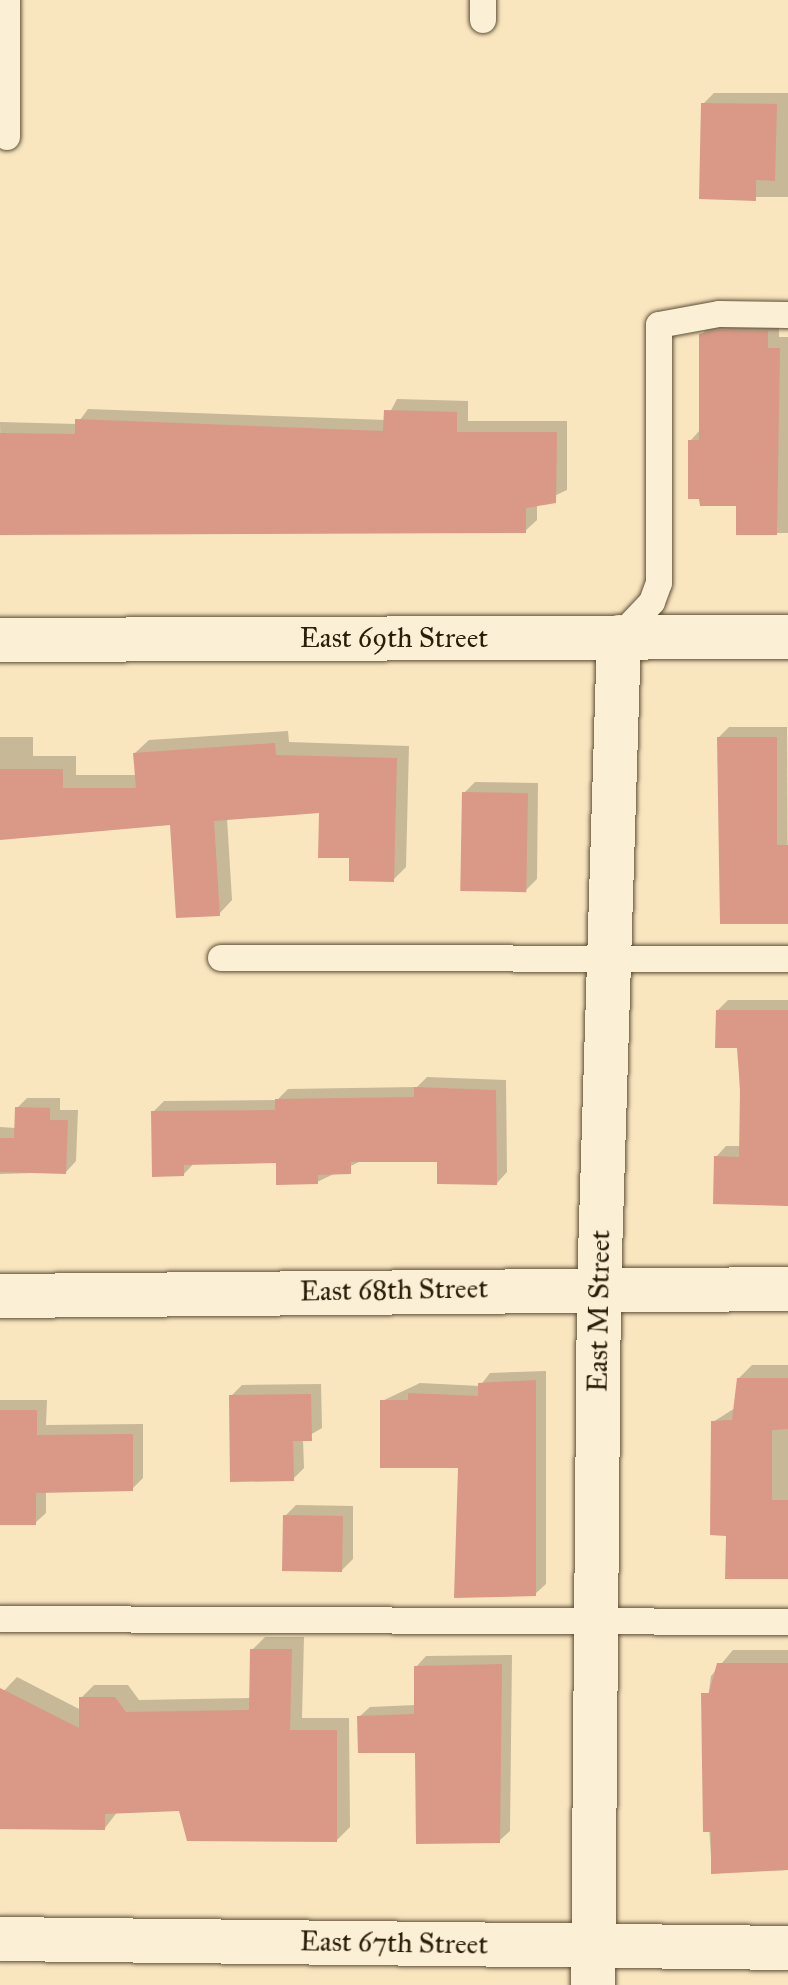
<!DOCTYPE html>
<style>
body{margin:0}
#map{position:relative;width:788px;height:1985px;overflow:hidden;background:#f9e6bf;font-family:"IM FELL Great Primer",serif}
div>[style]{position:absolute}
.shadow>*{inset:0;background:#0003}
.building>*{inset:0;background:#da9887;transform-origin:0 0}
.roads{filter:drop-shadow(0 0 2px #5e4f36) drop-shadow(0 0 2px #5e4f36)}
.lane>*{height:26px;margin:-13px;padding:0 13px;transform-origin:13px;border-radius:13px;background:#fbefd5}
.street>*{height:44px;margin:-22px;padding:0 22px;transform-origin:22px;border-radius:22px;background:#fbefd5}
span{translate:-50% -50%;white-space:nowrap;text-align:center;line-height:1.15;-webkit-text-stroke:7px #fbefd5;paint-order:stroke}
.street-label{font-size:28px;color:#2b1d09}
</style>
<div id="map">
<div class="shadow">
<div style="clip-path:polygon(714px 93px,788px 93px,788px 197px,701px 197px,703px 104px)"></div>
<div style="clip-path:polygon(779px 319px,779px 337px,788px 337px,788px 533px,738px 533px,738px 504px,690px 441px,701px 429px,701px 335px,714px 322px)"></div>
<div style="clip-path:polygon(397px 399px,468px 401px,468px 421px,567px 421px,567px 490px,537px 504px,537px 520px,525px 531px,2px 533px,0 422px,77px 424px,88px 409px,386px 420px)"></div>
<div style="clip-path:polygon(729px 727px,787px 727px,788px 922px,719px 737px)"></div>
<div style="clip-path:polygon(288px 731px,289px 742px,409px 746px,406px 867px,393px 880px,351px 856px,321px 811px,227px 818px,232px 900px,219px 914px,172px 822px,0 838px,0 737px,33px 737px,33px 756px,76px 756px,76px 775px,137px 775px,135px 753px,149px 740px)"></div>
<div style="clip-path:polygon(475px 782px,538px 783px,537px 879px,526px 890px,464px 793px)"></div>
<div style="clip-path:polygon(728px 1000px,788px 1000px,788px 1204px,716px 1157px,726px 1146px,741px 1146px,739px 1046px,718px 1010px)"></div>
<div style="clip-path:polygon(427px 1077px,506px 1080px,507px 1172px,497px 1183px,439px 1160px,361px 1161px,317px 1182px,278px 1161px,195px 1162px,184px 1174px,153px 1112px,164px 1101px,277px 1100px,288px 1089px,417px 1087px)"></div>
<div style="clip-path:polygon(27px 1098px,60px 1098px,60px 1110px,78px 1110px,76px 1161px,66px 1172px,0 1174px,0 1127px,16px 1128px,17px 1108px)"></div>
<div style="clip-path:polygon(752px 1365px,788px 1365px,788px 1577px,728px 1534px,713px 1422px,735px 1408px,739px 1378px)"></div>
<div style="clip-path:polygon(546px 1371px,546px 1584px,535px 1594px,460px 1466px,382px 1401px,420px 1383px,480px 1386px,490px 1373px)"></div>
<div style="clip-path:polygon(321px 1384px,322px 1428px,303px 1439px,304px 1468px,293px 1479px,231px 1396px,242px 1385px)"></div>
<div style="clip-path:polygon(0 1400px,47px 1400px,46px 1425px,143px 1424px,143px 1478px,132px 1489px,46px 1491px,46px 1513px,35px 1523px,0 1523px)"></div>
<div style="clip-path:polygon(296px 1505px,353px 1506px,353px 1559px,342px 1570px,285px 1516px)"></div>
<div style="clip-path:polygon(265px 1637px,304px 1637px,302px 1718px,349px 1718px,350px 1827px,337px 1840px,181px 1809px,118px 1811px,105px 1828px,0 1826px,0 1695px,17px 1677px,81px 1710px,81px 1698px,94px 1685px,128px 1685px,139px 1700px,251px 1698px,252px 1650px)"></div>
<div style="clip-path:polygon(733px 1650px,788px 1650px,788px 1870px,712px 1872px,703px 1735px,711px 1676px)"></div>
<div style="clip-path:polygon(512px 1655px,510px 1831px,499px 1841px,417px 1751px,359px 1717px,370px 1707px,416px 1705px,416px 1667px,426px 1656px)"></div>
</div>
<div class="building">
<div style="clip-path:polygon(701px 103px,777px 104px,775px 181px,756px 180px,756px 201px,699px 199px)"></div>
<div style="clip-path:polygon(720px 330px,768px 331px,768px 348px,780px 348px,777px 535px,736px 535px,736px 506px,700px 506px,699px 499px,688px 499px,688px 440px,699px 440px,699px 334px)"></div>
<div style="clip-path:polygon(384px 410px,457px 412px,457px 432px,557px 432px,556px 503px,526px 508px,526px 533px,0 535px,0 433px,75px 434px,75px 419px,383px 431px)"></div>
<div style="clip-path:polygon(717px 737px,777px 737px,777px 845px,788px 845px,788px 924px,720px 924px)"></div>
<div style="clip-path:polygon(275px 743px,276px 755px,397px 758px,394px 882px,349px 881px,349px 858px,318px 858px,319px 813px,214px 821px,220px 916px,176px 918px,170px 825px,0 840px,0 769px,63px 769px,63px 788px,136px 788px,133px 753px)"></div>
<div style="left:462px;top:792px;width:66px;height:99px;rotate:1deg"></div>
<div style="clip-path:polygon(716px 1010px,788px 1010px,788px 1206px,713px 1204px,714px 1156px,739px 1157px,740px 1089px,737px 1048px,715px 1048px)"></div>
<div style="clip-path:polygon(414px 1087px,496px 1090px,497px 1185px,437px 1184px,437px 1162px,351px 1162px,351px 1174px,318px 1175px,318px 1184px,276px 1185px,276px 1163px,184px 1165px,184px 1176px,152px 1177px,151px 1111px,275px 1110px,275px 1099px,414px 1097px)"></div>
<div style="clip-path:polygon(15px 1107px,50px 1108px,50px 1120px,68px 1120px,66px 1174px,0 1172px,0 1138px,14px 1138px)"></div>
<div style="clip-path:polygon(737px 1378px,788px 1378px,788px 1429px,772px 1430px,772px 1500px,788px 1500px,788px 1579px,725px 1579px,726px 1536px,710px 1535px,711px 1421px,732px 1420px)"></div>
<div style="clip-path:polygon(536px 1380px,536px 1596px,454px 1598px,458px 1468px,380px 1468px,380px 1400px,408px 1400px,408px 1393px,478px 1396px,478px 1383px)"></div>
<div style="clip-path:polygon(311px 1394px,312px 1441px,293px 1441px,294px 1481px,230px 1482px,229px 1395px)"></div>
<div style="clip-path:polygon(0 1410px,37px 1410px,37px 1435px,133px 1434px,133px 1491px,36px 1493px,36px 1525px,0 1525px)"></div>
<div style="left:283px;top:1515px;width:60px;height:56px;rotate:1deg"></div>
<div style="clip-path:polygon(250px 1649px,292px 1649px,290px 1730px,337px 1730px,337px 1842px,187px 1841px,179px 1811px,105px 1814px,105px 1830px,0 1829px,0 1688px,79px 1728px,79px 1697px,115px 1697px,126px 1712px,249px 1710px)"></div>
<div style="clip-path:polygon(717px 1663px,788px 1663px,788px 1870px,711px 1874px,711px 1832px,703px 1832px,701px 1693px,709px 1693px)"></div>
<div style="clip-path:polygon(502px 1664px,500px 1843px,416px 1844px,415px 1753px,358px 1753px,357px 1716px,414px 1714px,414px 1666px)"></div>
</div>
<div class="roads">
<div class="lane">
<div style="left:7px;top:0;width:137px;rotate:90deg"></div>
<div style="left:483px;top:0;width:20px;rotate:90deg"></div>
<div style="left:619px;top:637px;width:48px;rotate:-46.7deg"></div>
<div style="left:652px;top:602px;width:20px;rotate:-70deg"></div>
<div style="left:659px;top:583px;width:258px;rotate:-90deg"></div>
<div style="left:659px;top:325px;width:61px;rotate:-10.4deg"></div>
<div style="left:719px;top:314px;width:69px;rotate:0.8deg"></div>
<div style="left:221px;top:958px;width:567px;rotate:0.1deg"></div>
<div style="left:0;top:1619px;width:788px;rotate:0.22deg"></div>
</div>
<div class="street">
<div style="left:0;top:640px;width:788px;rotate:-0.22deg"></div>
<div style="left:0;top:1296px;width:788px;rotate:-0.51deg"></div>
<div style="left:0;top:1939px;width:788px;rotate:0.65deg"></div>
<div style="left:593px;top:1985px;width:698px;rotate:-89.51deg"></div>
<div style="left:599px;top:1287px;width:650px;rotate:-88.24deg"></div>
</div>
</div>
<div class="street-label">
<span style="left:394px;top:638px">East 69th Street</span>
<span style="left:394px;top:1290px;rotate:-1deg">East 68th Street</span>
<span style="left:599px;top:1311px;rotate:-89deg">East M Street</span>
<span style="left:394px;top:1943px;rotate:1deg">East 67th Street</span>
</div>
</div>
